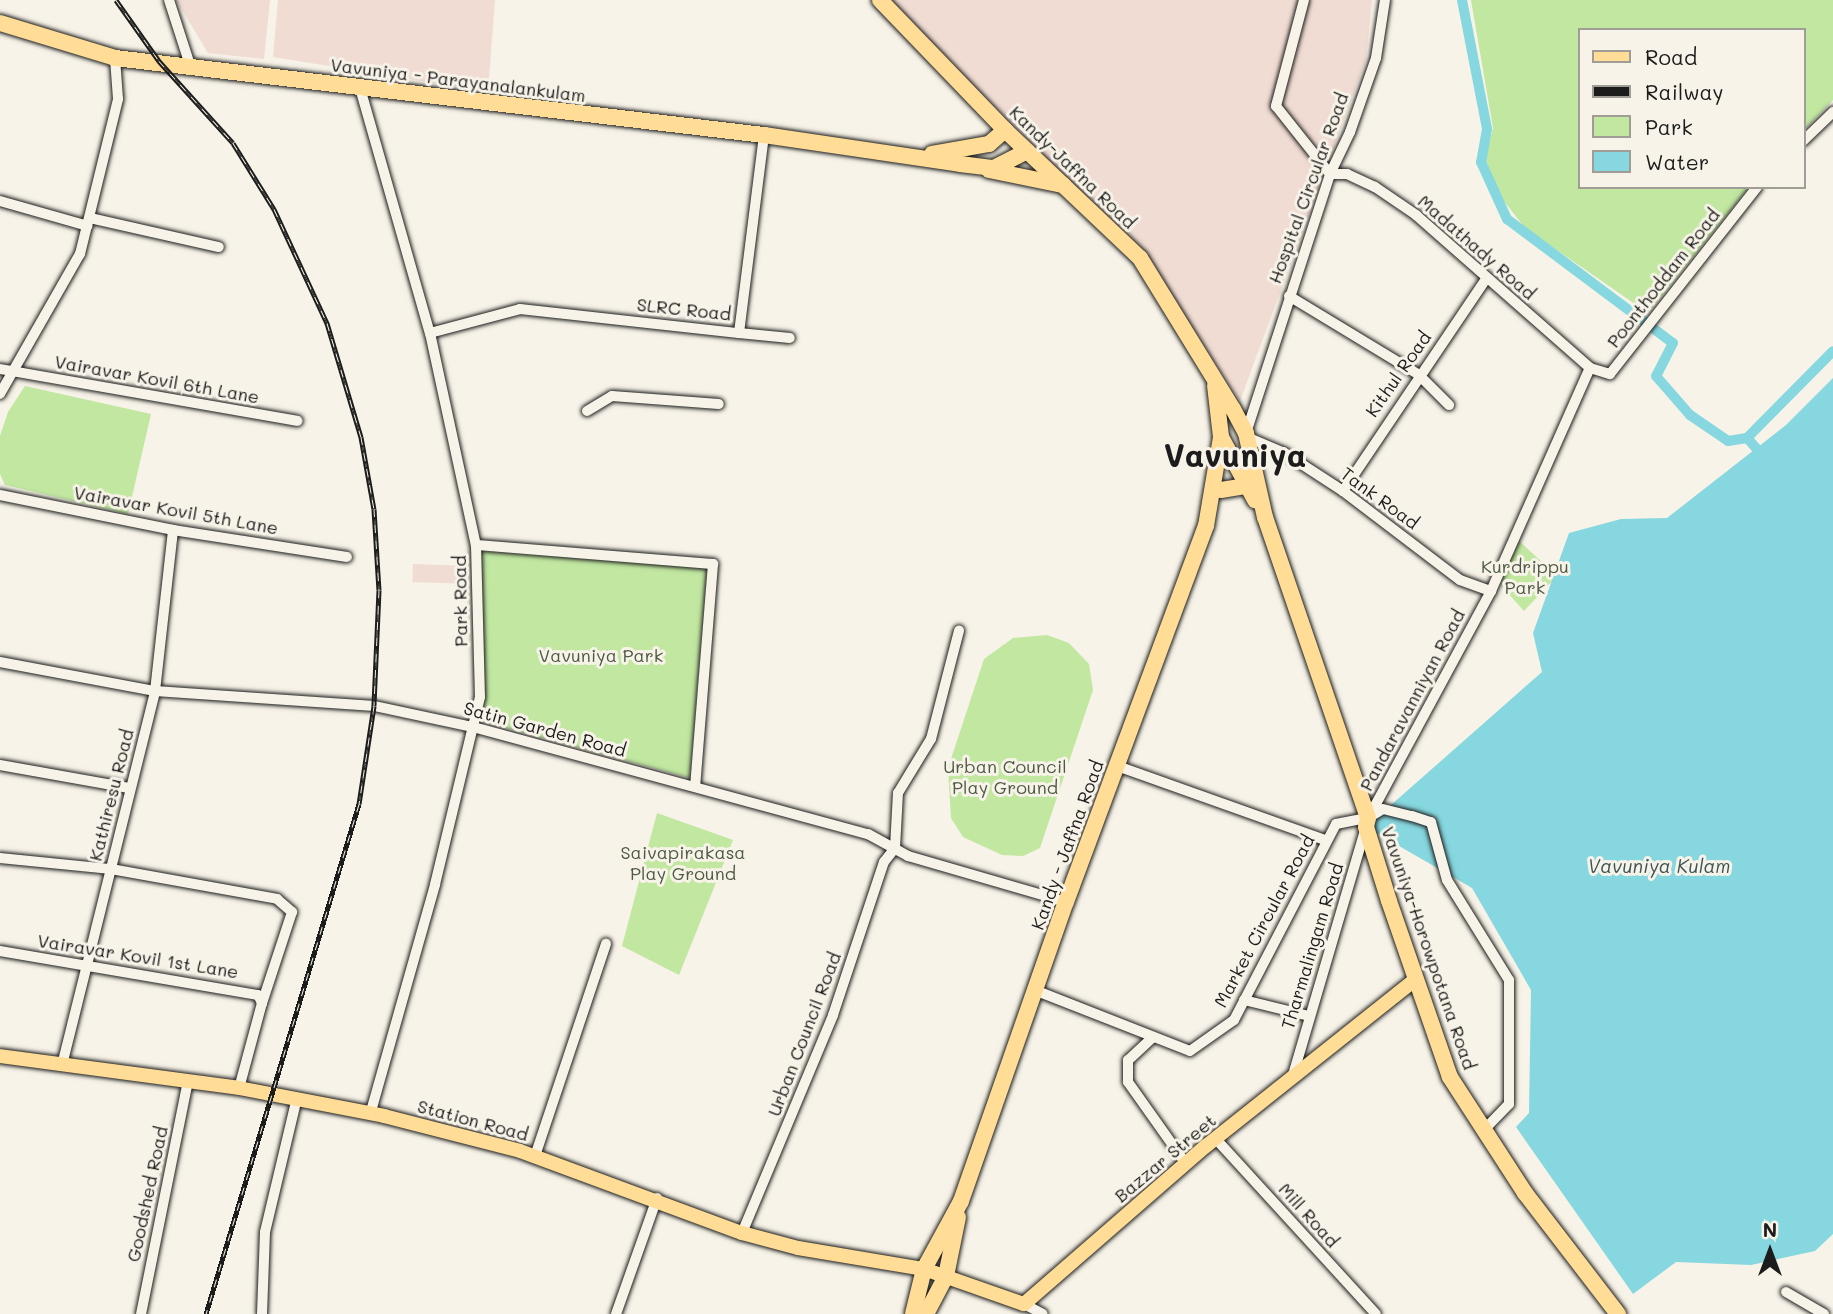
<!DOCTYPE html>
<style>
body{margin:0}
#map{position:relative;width:1833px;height:1314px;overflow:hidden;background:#f7f3e8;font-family:Mali,sans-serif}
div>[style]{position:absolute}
.built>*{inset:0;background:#f0dcd3;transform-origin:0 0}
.green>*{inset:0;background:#c1e7a1}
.water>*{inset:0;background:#86d7df}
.canal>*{height:10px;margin:-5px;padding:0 5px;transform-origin:5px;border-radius:5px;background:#86d7df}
.roads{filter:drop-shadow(0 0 2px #1c1c1c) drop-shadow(0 0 2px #1c1c1c)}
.minor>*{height:10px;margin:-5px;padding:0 5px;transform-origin:5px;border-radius:5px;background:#f7f3e8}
.major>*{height:14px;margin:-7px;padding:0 7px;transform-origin:7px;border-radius:7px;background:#ffdd96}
.highway>*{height:16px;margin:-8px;padding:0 8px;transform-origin:8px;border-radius:8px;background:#ffdd96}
.rail>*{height:5px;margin-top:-2.5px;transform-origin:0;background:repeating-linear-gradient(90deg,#f7f3e8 0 8px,#1c1c1c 0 16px);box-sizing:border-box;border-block:2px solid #1c1c1c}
span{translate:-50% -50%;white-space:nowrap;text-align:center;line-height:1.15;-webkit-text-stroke:6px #f7f3e8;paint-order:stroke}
.street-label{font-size:18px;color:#1c1c1c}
.park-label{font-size:18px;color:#4e5944}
.water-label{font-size:19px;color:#3c5456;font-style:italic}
.town-label{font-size:32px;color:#1c1c1c;font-weight:700}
.legend{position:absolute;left:1578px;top:28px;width:228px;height:161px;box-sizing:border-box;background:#f7f3e8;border:2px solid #9f9d96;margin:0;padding:9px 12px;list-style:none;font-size:21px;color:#1c1c1c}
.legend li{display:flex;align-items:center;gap:14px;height:35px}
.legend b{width:35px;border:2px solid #9f9d96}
.north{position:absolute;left:1735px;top:1216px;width:70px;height:70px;-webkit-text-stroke:5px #f7f3e8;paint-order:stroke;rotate:0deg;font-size:19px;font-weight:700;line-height:28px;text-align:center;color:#1c1c1c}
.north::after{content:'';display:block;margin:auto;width:24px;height:32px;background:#1c1c1c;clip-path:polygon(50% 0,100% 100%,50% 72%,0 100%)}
</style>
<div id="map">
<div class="built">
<div style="clip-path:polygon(176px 0,270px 0,264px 59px,208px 53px)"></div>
<div style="clip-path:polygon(278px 0,495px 0,488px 92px,273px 57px)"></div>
<div style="clip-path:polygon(888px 0,1372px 0,1366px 60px,1240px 401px,1150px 260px)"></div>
<div style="left:413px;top:564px;width:46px;height:18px;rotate:2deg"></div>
</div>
<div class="green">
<div style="clip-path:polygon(1471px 0,1833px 0,1833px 100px,1803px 131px,1803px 30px,1579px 30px,1579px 187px,1749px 187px,1648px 313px,1525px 228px,1496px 191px,1485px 157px,1493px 128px)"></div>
<div style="clip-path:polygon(25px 386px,151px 414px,128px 514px,5px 485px,0 474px,0 436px,8px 412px)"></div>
<div style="clip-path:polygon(1517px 539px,1557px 576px,1524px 611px,1498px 582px)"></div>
<div style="clip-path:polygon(479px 551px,707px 568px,690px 778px,476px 720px)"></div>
<div style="clip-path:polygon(1047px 635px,1069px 643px,1089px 664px,1093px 690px,1040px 848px,1023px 856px,1002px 855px,963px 837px,951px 818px,948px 768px,984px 659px,1013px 638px)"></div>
<div style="clip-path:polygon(657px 813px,733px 840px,679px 975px,622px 946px)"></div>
</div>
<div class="water">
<div style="clip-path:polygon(1833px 378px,1833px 1234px,1815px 1251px,1751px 1265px,1676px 1262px,1633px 1294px,1516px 1127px,1529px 1113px,1531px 990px,1472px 888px,1366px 827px,1542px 672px,1533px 633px,1569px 533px,1621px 519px,1667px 518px,1786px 425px)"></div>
</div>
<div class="canal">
<div style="left:1462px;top:0;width:131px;rotate:79deg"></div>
<div style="left:1487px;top:129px;width:34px;rotate:100deg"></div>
<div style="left:1481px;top:162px;width:63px;rotate:65.5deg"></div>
<div style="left:1507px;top:219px;width:207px;rotate:36.8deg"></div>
<div style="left:1673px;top:343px;width:37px;rotate:117deg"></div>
<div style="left:1656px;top:376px;width:52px;rotate:48.9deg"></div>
<div style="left:1690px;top:415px;width:46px;rotate:34.4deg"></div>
<div style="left:1728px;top:441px;width:19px;rotate:-9deg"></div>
<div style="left:1765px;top:458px;width:27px;rotate:-132deg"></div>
<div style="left:1747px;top:438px;width:122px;rotate:-45.3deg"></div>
</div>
<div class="roads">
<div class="minor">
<div style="left:169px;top:0;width:68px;rotate:72.1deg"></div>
<div style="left:1304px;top:0;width:110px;rotate:104.8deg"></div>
<div style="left:1276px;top:106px;width:87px;rotate:51.5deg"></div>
<div style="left:1330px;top:174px;width:17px"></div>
<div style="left:1347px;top:174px;width:31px;rotate:25deg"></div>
<div style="left:1375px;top:187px;width:50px;rotate:34.3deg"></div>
<div style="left:1416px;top:215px;width:232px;rotate:41.3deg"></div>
<div style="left:1590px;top:368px;width:21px;rotate:17deg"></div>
<div style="left:1610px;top:374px;width:238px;rotate:-51.8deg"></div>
<div style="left:360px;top:88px;width:255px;rotate:74.1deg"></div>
<div style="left:430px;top:333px;width:217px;rotate:77.8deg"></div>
<div style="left:476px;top:545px;width:152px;rotate:88.5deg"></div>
<div style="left:480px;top:697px;width:193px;rotate:103.5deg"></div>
<div style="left:435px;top:885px;width:238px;rotate:105.8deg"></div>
<div style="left:1803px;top:141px;width:42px;rotate:-44deg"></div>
<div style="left:0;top:201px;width:91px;rotate:15.9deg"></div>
<div style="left:90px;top:218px;width:132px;rotate:12.7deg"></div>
<div style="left:1289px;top:296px;width:151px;rotate:31.2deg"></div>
<div style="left:1418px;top:374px;width:44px;rotate:45deg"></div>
<div style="left:430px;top:333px;width:93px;rotate:-14.9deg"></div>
<div style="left:520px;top:309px;width:220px;rotate:6.3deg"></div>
<div style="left:739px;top:333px;width:200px;rotate:-82.8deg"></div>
<div style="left:739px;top:333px;width:51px;rotate:5.6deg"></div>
<div style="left:0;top:369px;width:302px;rotate:9.9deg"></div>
<div style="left:0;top:394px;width:161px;rotate:-60.3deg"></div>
<div style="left:80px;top:254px;width:160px;rotate:-76.2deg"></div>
<div style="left:118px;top:99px;width:41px;rotate:-94.2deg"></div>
<div style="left:587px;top:411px;width:29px;rotate:-31deg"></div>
<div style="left:612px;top:396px;width:107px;rotate:4.3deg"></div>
<div style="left:1246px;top:433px;width:272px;rotate:-72deg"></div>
<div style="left:1330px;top:174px;width:47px;rotate:-64.5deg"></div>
<div style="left:1350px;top:132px;width:78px;rotate:-70.6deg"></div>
<div style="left:1376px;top:58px;width:59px;rotate:-81.2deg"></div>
<div style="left:1247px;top:437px;width:39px;rotate:23deg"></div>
<div style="left:1283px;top:452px;width:72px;rotate:33deg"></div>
<div style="left:1343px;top:491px;width:147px;rotate:37.3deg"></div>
<div style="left:1460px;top:580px;width:33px;rotate:20deg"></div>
<div style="left:1343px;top:491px;width:256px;rotate:-56deg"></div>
<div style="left:0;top:495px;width:177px;rotate:11.4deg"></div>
<div style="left:173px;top:530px;width:176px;rotate:8.8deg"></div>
<div style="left:476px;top:545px;width:238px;rotate:4.6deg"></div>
<div style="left:713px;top:564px;width:223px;rotate:94.6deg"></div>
<div style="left:0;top:662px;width:158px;rotate:10.6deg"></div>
<div style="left:155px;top:691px;width:220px;rotate:3.9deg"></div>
<div style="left:374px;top:706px;width:101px;rotate:12deg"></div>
<div style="left:473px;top:727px;width:409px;rotate:15.2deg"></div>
<div style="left:868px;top:834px;width:46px;rotate:28.8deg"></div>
<div style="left:908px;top:856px;width:165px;rotate:16.2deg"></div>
<div style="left:0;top:765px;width:131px;rotate:10.1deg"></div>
<div style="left:1117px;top:766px;width:221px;rotate:19.6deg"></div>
<div style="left:1370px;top:815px;width:255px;rotate:-61.6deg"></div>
<div style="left:1491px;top:591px;width:244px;rotate:-66.1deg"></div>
<div style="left:0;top:858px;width:112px;rotate:5.7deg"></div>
<div style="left:111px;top:869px;width:169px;rotate:10.2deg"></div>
<div style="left:277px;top:899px;width:20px;rotate:41deg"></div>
<div style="left:292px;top:912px;width:96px;rotate:108.2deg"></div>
<div style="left:0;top:951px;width:262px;rotate:9.7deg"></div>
<div style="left:258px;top:995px;width:9px;rotate:63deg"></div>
<div style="left:262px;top:1003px;width:88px;rotate:105.1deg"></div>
<div style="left:1037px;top:991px;width:164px;rotate:21.4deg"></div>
<div style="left:1190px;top:1051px;width:54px;rotate:-35.2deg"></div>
<div style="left:1234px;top:1020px;width:221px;rotate:-62.5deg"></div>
<div style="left:1336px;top:824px;width:33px;rotate:-11deg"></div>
<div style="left:1368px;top:818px;width:17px;rotate:-31deg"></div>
<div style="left:1383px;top:809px;width:30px;rotate:14deg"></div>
<div style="left:1412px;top:816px;width:20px;rotate:18deg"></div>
<div style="left:1431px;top:822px;width:60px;rotate:74.6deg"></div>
<div style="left:1447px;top:880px;width:118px;rotate:58.2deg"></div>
<div style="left:1509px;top:980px;width:124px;rotate:90deg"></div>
<div style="left:1509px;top:1104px;width:37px;rotate:134deg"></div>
<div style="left:1244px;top:1000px;width:67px;rotate:13.8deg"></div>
<div style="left:1152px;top:1038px;width:33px;rotate:137deg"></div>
<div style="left:1128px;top:1060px;width:22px;rotate:90deg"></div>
<div style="left:1128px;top:1082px;width:100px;rotate:54.7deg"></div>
<div style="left:62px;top:1065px;width:385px;rotate:-76deg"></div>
<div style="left:155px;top:691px;width:162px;rotate:-83.6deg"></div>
<div style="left:1293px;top:1075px;width:255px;rotate:-73.6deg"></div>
<div style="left:1216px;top:1139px;width:237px;rotate:47.6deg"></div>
<div style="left:535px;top:1156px;width:224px;rotate:-71.5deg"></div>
<div style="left:742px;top:1233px;width:236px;rotate:-67.3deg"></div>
<div style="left:833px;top:1015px;width:161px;rotate:-71.6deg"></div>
<div style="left:884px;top:862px;width:18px;rotate:-52deg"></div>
<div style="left:895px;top:848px;width:55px;rotate:-86.9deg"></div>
<div style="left:898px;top:793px;width:63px;rotate:-58.6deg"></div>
<div style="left:931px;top:739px;width:112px;rotate:-75.5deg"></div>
<div style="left:1786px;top:1292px;width:44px;rotate:30.1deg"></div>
<div style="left:1024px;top:1304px;width:21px;rotate:28deg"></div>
<div style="left:141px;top:1314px;width:238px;rotate:-78.6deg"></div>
<div style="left:262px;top:1314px;width:82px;rotate:-87.9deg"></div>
<div style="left:265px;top:1232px;width:138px;rotate:-76.6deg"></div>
<div style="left:616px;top:1314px;width:123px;rotate:-70.5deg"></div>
</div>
<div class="major">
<div style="left:0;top:1056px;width:241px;rotate:7.6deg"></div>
<div style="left:239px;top:1088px;width:148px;rotate:10.9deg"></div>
<div style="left:384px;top:1116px;width:140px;rotate:14.4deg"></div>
<div style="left:520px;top:1151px;width:237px;rotate:20.3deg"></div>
<div style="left:742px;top:1233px;width:58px;rotate:15deg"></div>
<div style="left:798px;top:1248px;width:128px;rotate:9.5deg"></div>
<div style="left:924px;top:1269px;width:106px;rotate:19.3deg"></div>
<div style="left:1024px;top:1304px;width:241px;rotate:-41deg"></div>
<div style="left:1206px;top:1146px;width:268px;rotate:-38.5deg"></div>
</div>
<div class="highway">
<div style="left:880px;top:0;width:180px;rotate:46.1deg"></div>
<div style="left:1005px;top:130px;width:186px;rotate:43.5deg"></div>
<div style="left:1140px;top:258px;width:177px;rotate:58.4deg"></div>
<div style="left:1233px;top:409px;width:27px;rotate:62deg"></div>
<div style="left:1246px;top:433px;width:86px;rotate:77.3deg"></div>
<div style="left:1265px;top:517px;width:318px;rotate:71.1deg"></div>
<div style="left:1368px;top:818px;width:9px;rotate:103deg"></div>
<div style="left:1366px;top:827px;width:77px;rotate:72.7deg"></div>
<div style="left:1389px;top:901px;width:186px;rotate:70.9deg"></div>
<div style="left:1450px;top:1077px;width:138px;rotate:57.1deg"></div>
<div style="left:1525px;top:1193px;width:153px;rotate:52.5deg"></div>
<div style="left:0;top:23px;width:120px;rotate:16.9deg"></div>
<div style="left:115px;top:58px;width:654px;rotate:6.77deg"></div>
<div style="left:764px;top:135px;width:198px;rotate:8.4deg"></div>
<div style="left:960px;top:164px;width:34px;rotate:7deg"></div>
<div style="left:994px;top:168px;width:37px;rotate:-27deg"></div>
<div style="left:932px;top:154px;width:58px;rotate:-10deg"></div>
<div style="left:989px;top:144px;width:21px;rotate:-41deg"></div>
<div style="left:989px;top:170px;width:76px;rotate:11.5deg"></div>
<div style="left:1221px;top:437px;width:72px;rotate:61.6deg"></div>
<div style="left:1221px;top:490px;width:26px;rotate:-9deg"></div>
<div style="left:913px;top:1314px;width:46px;rotate:-76.3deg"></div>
<div style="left:924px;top:1269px;width:77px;rotate:-61.4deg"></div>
<div style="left:961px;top:1201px;width:317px;rotate:-70.7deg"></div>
<div style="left:1066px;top:902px;width:401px;rotate:-69.6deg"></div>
<div style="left:1206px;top:526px;width:90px;rotate:-80.4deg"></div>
<div style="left:1221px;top:437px;width:52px;rotate:-96.6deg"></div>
<div style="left:926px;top:1314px;width:43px;rotate:-62.2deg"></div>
<div style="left:946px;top:1276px;width:60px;rotate:-78.5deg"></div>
</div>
</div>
<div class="rail">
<div style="left:116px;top:0;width:75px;rotate:54.8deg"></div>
<div style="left:159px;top:61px;width:110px;rotate:47.9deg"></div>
<div style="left:233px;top:143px;width:78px;rotate:58.2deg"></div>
<div style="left:274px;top:209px;width:126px;rotate:65.1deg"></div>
<div style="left:327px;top:323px;width:119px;rotate:73.4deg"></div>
<div style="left:361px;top:437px;width:73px;rotate:79.8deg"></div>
<div style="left:374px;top:509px;width:81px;rotate:86.5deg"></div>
<div style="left:379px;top:590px;width:116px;rotate:92.5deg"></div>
<div style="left:374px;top:706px;width:99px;rotate:98.7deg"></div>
<div style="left:359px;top:804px;width:532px;rotate:106.7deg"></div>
</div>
<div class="street-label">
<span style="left:458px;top:80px;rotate:7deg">Vavuniya - Parayanalankulam</span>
<span style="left:1073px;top:167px;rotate:44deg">Kandy-Jaffna Road</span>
<span style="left:1308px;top:188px;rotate:-70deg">Hospital Circular Road</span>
<span style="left:1477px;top:247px;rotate:41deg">Madathady Road</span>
<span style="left:1663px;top:278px;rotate:-52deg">Poonthoddam Road</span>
<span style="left:684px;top:309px;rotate:6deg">SLRC Road</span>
<span style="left:1398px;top:374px;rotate:-55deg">Kithul Road</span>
<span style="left:157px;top:379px;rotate:10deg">Vairavar Kovil 6th Lane</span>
<span style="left:1380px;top:498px;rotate:36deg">Tank Road</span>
<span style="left:176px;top:510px;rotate:10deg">Vairavar Kovil 5th Lane</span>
<span style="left:460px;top:601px;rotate:-91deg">Park Road</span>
<span style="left:1412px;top:700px;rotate:-62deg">Pandaravanniyan Road</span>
<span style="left:545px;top:729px;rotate:15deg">Satin Garden Road</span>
<span style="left:111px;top:795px;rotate:-76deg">Kathiresu Road</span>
<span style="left:1067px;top:845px;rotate:-70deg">Kandy - Jaffna Road</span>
<span style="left:1264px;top:921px;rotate:-62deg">Market Circular Road</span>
<span style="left:1312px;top:946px;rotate:-73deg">Tharmalingam Road</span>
<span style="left:1429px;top:948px;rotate:71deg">Vavuniya-Horowpotana Road</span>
<span style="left:138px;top:956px;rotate:9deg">Vairavar Kovil 1st Lane</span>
<span style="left:804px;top:1034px;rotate:-69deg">Urban Council Road</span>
<span style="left:473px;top:1120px;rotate:15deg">Station Road</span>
<span style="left:1165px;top:1158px;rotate:-40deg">Bazzar Street</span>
<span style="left:147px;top:1194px;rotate:-78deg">Goodshed Road</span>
<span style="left:1309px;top:1215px;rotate:48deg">Mill Road</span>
</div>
<div class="park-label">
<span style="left:1525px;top:577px">Kurdrippu<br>Park</span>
<span style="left:601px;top:655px">Vavuniya Park</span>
<span style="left:1005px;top:777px">Urban Council<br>Play Ground</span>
<span style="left:683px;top:863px">Saivapirakasa<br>Play Ground</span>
</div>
<div class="water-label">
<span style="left:1659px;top:866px">Vavuniya Kulam</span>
</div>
<div class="town-label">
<span style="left:1235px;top:454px">Vavuniya</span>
</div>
<ul class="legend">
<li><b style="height:9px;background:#ffdd96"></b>Road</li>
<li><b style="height:9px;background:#1c1c1c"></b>Railway</li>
<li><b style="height:19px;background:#c1e7a1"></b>Park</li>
<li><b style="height:19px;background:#86d7df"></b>Water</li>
</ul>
<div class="north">N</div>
</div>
